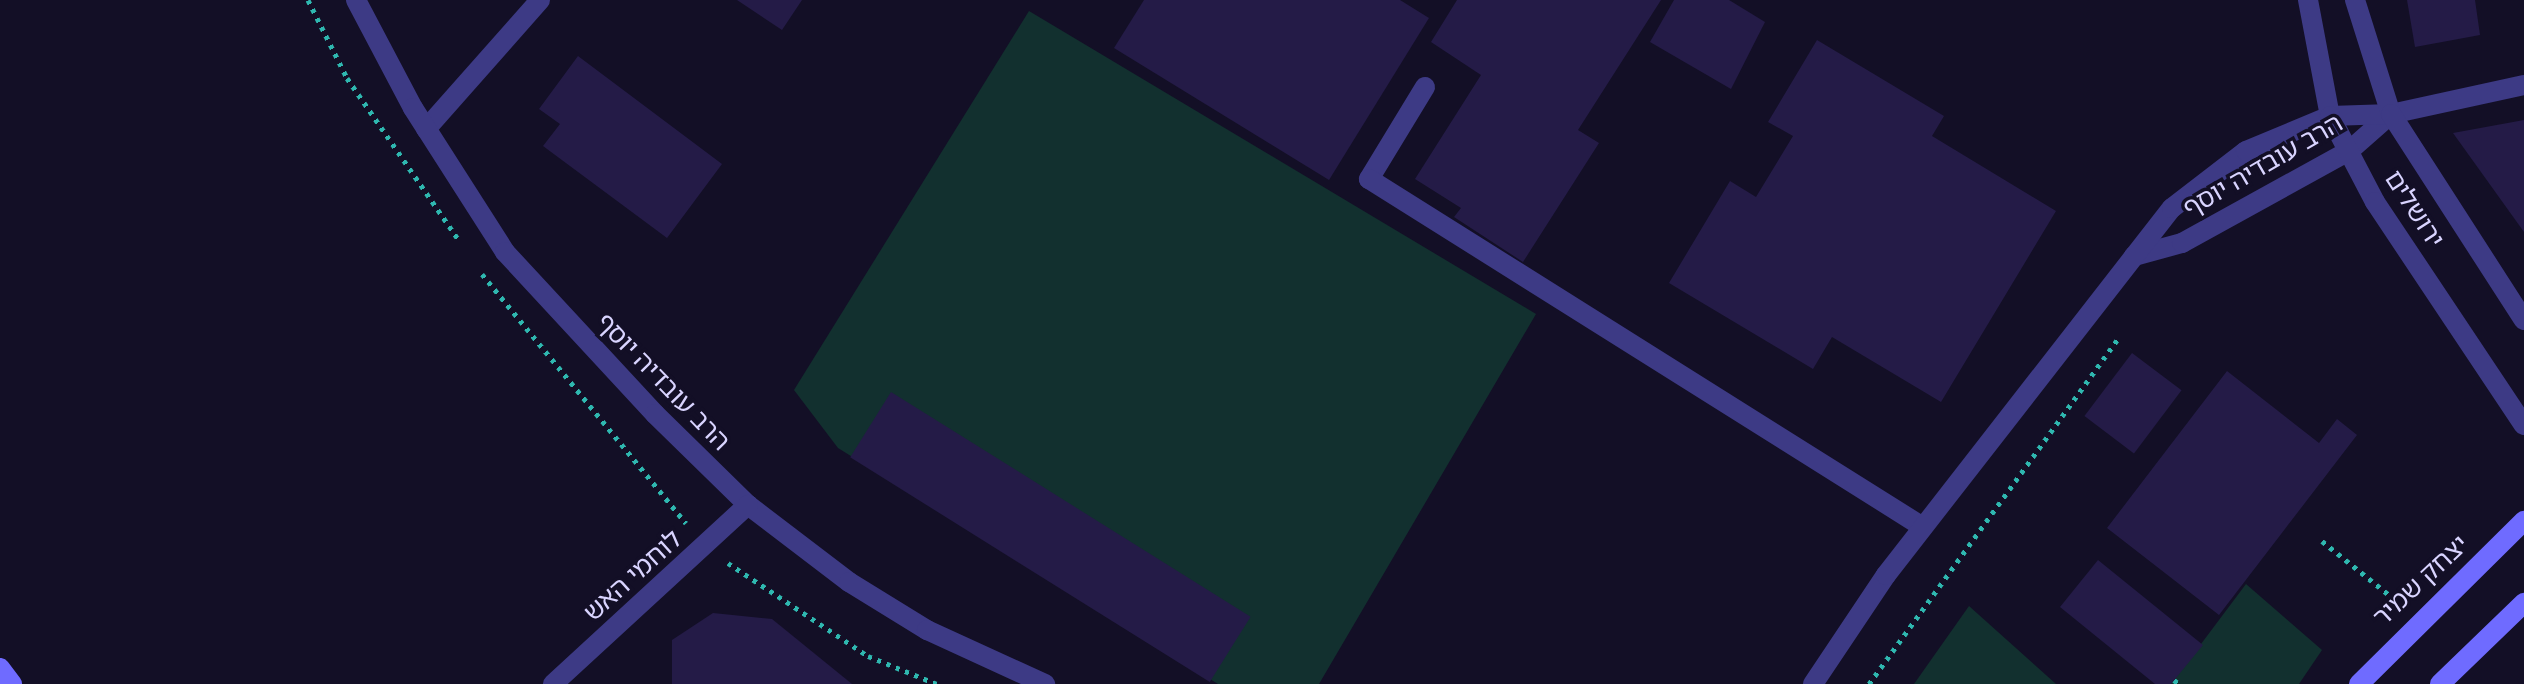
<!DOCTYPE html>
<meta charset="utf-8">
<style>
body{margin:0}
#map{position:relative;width:2524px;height:684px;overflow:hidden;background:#130f26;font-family:Roboto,"Noto Sans Hebrew",sans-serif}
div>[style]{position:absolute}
.green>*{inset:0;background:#12302f}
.building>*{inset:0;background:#241b47;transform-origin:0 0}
.path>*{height:5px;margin-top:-2.5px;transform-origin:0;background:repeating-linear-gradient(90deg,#2fb8b0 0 4px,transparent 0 10px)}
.service>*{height:20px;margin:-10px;padding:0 10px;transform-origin:10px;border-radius:10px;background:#3d3a85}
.minor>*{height:20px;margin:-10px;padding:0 10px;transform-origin:10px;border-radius:10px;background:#3d3a85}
.tertiary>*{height:20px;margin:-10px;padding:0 10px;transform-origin:10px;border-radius:10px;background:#3d3a85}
.secondary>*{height:20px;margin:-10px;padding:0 10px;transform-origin:10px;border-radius:10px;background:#6f6bff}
span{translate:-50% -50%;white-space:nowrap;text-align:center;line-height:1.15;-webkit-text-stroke:7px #130f26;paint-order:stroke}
.street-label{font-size:26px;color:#d9d4ff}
</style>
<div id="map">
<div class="green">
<div style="clip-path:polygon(1029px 11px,1536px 314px,1319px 684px,1218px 684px,838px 448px,794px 390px)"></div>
<div style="clip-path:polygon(2246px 584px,2322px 650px,2299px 684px,2171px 684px)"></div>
<div style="clip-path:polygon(1969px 606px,2056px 684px,1914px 684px)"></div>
</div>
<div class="building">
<div style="clip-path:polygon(737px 0,802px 0,782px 30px)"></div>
<div style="clip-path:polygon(1144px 0,1400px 0,1429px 18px,1329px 180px,1114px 48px)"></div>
<div style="clip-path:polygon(1457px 0,1661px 0,1578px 130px,1599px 143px,1523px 262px,1454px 217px,1461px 208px,1415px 179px,1481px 75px,1431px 42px)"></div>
<div style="clip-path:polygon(1674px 0,1729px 0,1765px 22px,1731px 89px,1650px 42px)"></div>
<div style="clip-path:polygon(2407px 0,2475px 0,2480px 35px,2415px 47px)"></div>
<div style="clip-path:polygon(1817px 40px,1944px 116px,1932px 136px,2056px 211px,1941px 402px,1832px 337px,1813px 369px,1669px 283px,1730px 181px,1756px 197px,1793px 136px,1768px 122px)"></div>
<div style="clip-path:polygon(578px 56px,722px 164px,667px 238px,543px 146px,560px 124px,539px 109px)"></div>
<div style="clip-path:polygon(2524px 120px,2524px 232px,2453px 133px)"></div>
<div style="left:2132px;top:353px;width:62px;height:79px;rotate:37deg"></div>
<div style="clip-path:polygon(2227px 371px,2319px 443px,2337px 419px,2357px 435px,2219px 615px,2107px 528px)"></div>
<div style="left:891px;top:392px;width:424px;height:77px;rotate:32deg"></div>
<div style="clip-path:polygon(2098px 560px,2203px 645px,2171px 684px,2155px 684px,2060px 607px)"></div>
<div style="clip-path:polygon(713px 613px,772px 619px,852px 684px,672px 684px,672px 640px)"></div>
</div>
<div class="path">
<div style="left:308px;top:0;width:87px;rotate:63.4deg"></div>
<div style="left:347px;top:78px;width:196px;rotate:55.4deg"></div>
<div style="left:482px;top:274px;width:322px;rotate:50.7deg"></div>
<div style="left:2322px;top:541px;width:99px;rotate:38.8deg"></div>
<div style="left:728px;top:563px;width:168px;rotate:33.6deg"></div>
<div style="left:868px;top:656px;width:74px;rotate:22.1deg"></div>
<div style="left:2174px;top:680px;width:6px;rotate:39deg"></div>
<div style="left:1869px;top:684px;width:429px;rotate:-54.2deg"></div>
</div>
<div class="service">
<div style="left:1425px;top:87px;width:108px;rotate:121.3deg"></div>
<div style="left:1369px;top:179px;width:654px;rotate:32.14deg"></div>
<div style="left:2391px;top:114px;width:136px;rotate:-12.3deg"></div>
<div style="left:426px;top:129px;width:172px;rotate:-48.5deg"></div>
</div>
<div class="minor">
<div style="left:356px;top:0;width:122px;rotate:62.2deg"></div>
<div style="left:413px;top:108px;width:171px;rotate:57.4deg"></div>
<div style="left:505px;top:252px;width:221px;rotate:47.2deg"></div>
<div style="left:655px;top:414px;width:130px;rotate:44.4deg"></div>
<div style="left:748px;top:505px;width:127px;rotate:37.3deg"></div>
<div style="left:849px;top:582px;width:92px;rotate:31.6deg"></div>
<div style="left:927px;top:630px;width:130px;rotate:24.6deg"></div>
<div style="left:2134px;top:256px;width:50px;rotate:-15.2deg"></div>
<div style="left:2182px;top:243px;width:191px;rotate:-28.9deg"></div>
<div style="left:2349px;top:151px;width:56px;rotate:-41.4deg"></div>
<div style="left:553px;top:684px;width:265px;rotate:-42.6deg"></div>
<div style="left:1813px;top:684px;width:131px;rotate:-56.2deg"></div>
<div style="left:1886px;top:575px;width:465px;rotate:-52.1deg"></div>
<div style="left:2172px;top:208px;width:93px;rotate:-37.6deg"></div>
<div style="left:2246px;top:151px;width:91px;rotate:-22.6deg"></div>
<div style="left:2330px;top:116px;width:61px;rotate:-1.9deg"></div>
</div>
<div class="tertiary">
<div style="left:2308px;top:0;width:118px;rotate:79.3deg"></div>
<div style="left:2330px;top:116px;width:97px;rotate:62.4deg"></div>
<div style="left:2375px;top:202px;width:268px;rotate:56.3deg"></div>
<div style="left:2355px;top:0;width:120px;rotate:72.5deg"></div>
<div style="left:2391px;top:114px;width:245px;rotate:57.2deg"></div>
</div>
<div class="secondary">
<div style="left:0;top:668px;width:20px;rotate:53deg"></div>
<div style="left:2359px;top:684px;width:232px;rotate:-44.7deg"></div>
<div style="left:2440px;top:684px;width:117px;rotate:-44deg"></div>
</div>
<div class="street-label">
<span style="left:2263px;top:166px;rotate:-30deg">הרב עובדיה יוסף</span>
<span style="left:2414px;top:209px;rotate:57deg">ירושלים</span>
<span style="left:663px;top:382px;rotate:46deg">הרב עובדיה יוסף</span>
<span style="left:633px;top:576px;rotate:-42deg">לוחמי האש</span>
<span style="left:2421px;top:581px;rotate:-43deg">יצחק שמיר</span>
</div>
</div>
